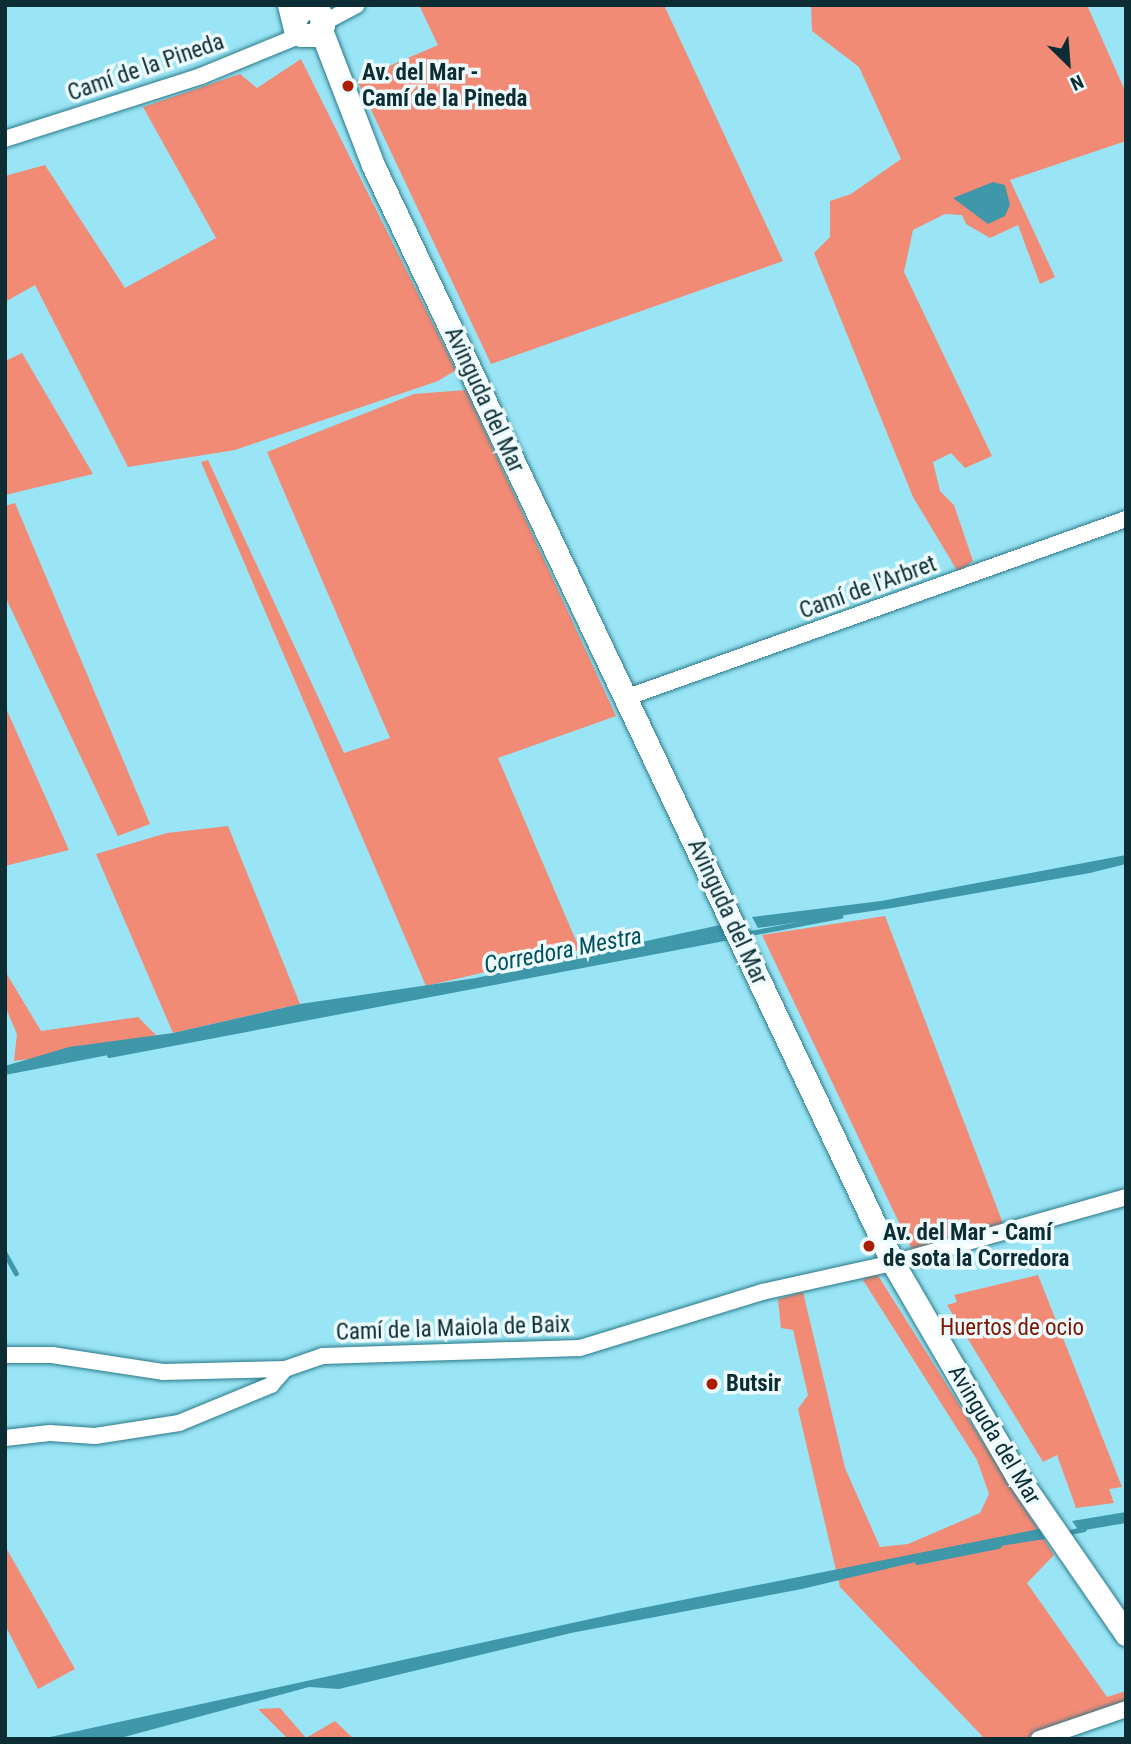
<!DOCTYPE html>
<meta charset="utf-8">
<style>
body{margin:0}
#map{position:relative;width:1131px;height:1744px;overflow:hidden;background:#99e5f5;font-family:"Roboto Condensed",sans-serif}
div>[style]{position:absolute}
.green>*{inset:0;background:#f28b75}
.water>*{inset:0;background:#3e98aa}
.stream>*{height:4.5px;margin:-2.25px;padding:0 2.25px;transform-origin:2.25px;border-radius:2.25px;background:#3e98aa}
.roads{filter:drop-shadow(0 0 2px #2a7887) drop-shadow(0 0 2px #2a7887)}
.street>*{height:16px;margin:-8px;padding:0 8px;transform-origin:8px;border-radius:8px;background:#fff}
.secondary>*{height:23px;margin:-11.5px;padding:0 11.5px;transform-origin:11.5px;border-radius:11.5px;background:#fff}
.dots>*{width:19px;height:19px;translate:-50% -50%;box-sizing:border-box;border:4px solid #edfbfe;border-radius:50%}
span{translate:-50% -50%;white-space:nowrap;text-align:center;line-height:1.15;-webkit-text-stroke:7px #edfbfe;paint-order:stroke}
.street-label{font-size:23px;color:#0c2d33}
.poi-label{font-size:23px;color:#0c2d33;font-weight:700}
.left{translate:0 -50%;text-align:left}
.park-label{font-size:23px;color:#7d1501}
.water-label{font-size:24px;color:#00515e;font-style:italic}
.frame{position:absolute;inset:0;border:7px solid #0c2d33;pointer-events:none}
.north{position:absolute;left:1033px;top:28px;width:70px;height:70px;-webkit-text-stroke:5px #edfbfe;paint-order:stroke;rotate:155deg;font-size:19px;font-weight:700;line-height:28px;text-align:center;color:#0c2d33}
.north::after{content:'';display:block;margin:auto;width:24px;height:32px;background:#0c2d33;clip-path:polygon(50% 0,100% 100%,50% 72%,0 100%)}
</style>
<div id="map">
<div class="green">
<div style="clip-path:polygon(419px 5px,664px 5px,783px 261px,491px 364px,357px 80px,438px 45px)"></div>
<div style="clip-path:polygon(811px 5px,1087px 5px,1126px 93px,1126px 141px,1010px 180px,1055px 277px,1040px 284px,1018px 225px,990px 238px,966px 224px,962px 215px,945px 214px,913px 230px,904px 272px,992px 456px,965px 468px,951px 453px,933px 462px,940px 491px,954px 505px,973px 561px,958px 572px,913px 497px,814px 253px,830px 237px,830px 201px,851px 194px,901px 159px,859px 67px,812px 31px)"></div>
<div style="clip-path:polygon(301px 59px,456px 370px,438px 381px,235px 450px,128px 467px,35px 285px,5px 302px,5px 176px,45px 165px,125px 288px,216px 238px,143px 107px,240px 74px,257px 88px)"></div>
<div style="clip-path:polygon(22px 353px,93px 474px,5px 495px,5px 361px)"></div>
<div style="clip-path:polygon(466px 390px,616px 716px,498px 758px,580px 950px,426px 986px,201px 462px,208px 460px,344px 753px,390px 738px,267px 452px,414px 394px)"></div>
<div style="clip-path:polygon(15px 503px,150px 824px,118px 836px,5px 596px,5px 506px)"></div>
<div style="clip-path:polygon(5px 706px,69px 850px,5px 866px)"></div>
<div style="clip-path:polygon(228px 826px,300px 1004px,173px 1033px,96px 854px,167px 833px)"></div>
<div style="clip-path:polygon(885px 916px,1004px 1226px,913px 1252px,762px 935px)"></div>
<div style="clip-path:polygon(5px 971px,41px 1031px,138px 1017px,156px 1035px,126px 1046px,14px 1061px,17px 1034px,5px 1006px)"></div>
<div style="clip-path:polygon(870px 1274px,877px 1274px,1054px 1555px,1027px 1583px,1107px 1697px,1126px 1691px,1126px 1706px,1029px 1739px,985px 1739px,840px 1587px,798px 1409px,808px 1395px,793px 1330px,781px 1328px,778px 1299px,803px 1292px,845px 1468px,880px 1547px,908px 1544px,980px 1513px,989px 1494px,977px 1460px,863px 1280px)"></div>
<div style="clip-path:polygon(1038px 1275px,1122px 1487px,1109px 1489px,1114px 1503px,1076px 1508px,1057px 1455px,1043px 1462px,947px 1305px,957px 1302px,954px 1295px)"></div>
<div style="clip-path:polygon(5px 1546px,75px 1669px,38px 1689px,5px 1625px)"></div>
<div style="clip-path:polygon(280px 1708px,306px 1738px,335px 1721px,354px 1739px,288px 1739px,258px 1709px)"></div>
</div>
<div class="water">
<div style="clip-path:polygon(993px 182px,1005px 185px,1010px 205px,1005px 216px,988px 224px,953px 198px)"></div>
<div style="clip-path:polygon(1126px 855px,1126px 864px,1090px 873px,892px 908px,758px 928px,752px 917px,881px 901px)"></div>
<div style="clip-path:polygon(720px 925px,726px 936px,5px 1075px,5px 1066px,69px 1047px,173px 1033px,300px 1004px,476px 978px)"></div>
<div style="clip-path:polygon(1126px 1512px,1126px 1523px,1079px 1531px,1072px 1521px)"></div>
<div style="clip-path:polygon(1039px 1529px,1045px 1539px,949px 1554px,802px 1589px,571px 1633px,339px 1689px,309px 1687px,117px 1739px,41px 1739px,627px 1611px)"></div>
</div>
<div class="stream">
<div style="left:745px;top:934px;width:97px;rotate:-10.7deg"></div>
<div style="left:109px;top:1055px;width:632px;rotate:-10.76deg"></div>
<div style="left:5px;top:1253px;width:23px;rotate:61deg"></div>
<div style="left:1065px;top:1533px;width:19px;rotate:-12deg"></div>
<div style="left:917px;top:1562px;width:83px;rotate:-11.2deg"></div>
</div>
<div class="roads">
<div class="street">
<div style="left:323px;top:23px;width:38px;rotate:-28deg"></div>
<div style="left:5px;top:139px;width:206px;rotate:-17.8deg"></div>
<div style="left:201px;top:76px;width:108px;rotate:-22.3deg"></div>
<div style="left:625px;top:698px;width:532px;rotate:-19.66deg"></div>
<div style="left:5px;top:1355px;width:47px"></div>
<div style="left:52px;top:1355px;width:112px;rotate:8.7deg"></div>
<div style="left:163px;top:1372px;width:122px;rotate:-1.4deg"></div>
<div style="left:285px;top:1369px;width:39px;rotate:-19deg"></div>
<div style="left:322px;top:1356px;width:258px;rotate:-1.8deg"></div>
<div style="left:580px;top:1348px;width:190px;rotate:-17.1deg"></div>
<div style="left:762px;top:1292px;width:134px;rotate:-12.5deg"></div>
<div style="left:893px;top:1263px;width:242px;rotate:-15.8deg"></div>
<div style="left:5px;top:1438px;width:45px;rotate:-6.3deg"></div>
<div style="left:50px;top:1433px;width:45px;rotate:3.8deg"></div>
<div style="left:95px;top:1436px;width:85px;rotate:-8.8deg"></div>
<div style="left:179px;top:1423px;width:100px;rotate:-22.4deg"></div>
<div style="left:271px;top:1385px;width:21px;rotate:-49deg"></div>
<div style="left:1039px;top:1739px;width:92px;rotate:-19deg"></div>
</div>
<div class="secondary">
<div style="left:289px;top:5px;width:25px;rotate:76deg"></div>
<div style="left:295px;top:29px;width:8px;rotate:45deg"></div>
<div style="left:301px;top:35px;width:13px"></div>
<div style="left:314px;top:35px;width:13px;rotate:-48deg"></div>
<div style="left:323px;top:25px;width:14px;rotate:-107deg"></div>
<div style="left:319px;top:12px;width:10px;rotate:-151deg"></div>
<div style="left:310px;top:7px;width:9px;rotate:162deg"></div>
<div style="left:301px;top:10px;width:13px;rotate:122deg"></div>
<div style="left:321px;top:30px;width:145px;rotate:68.9deg"></div>
<div style="left:373px;top:165px;width:1215px;rotate:64.66deg"></div>
<div style="left:893px;top:1263px;width:246px;rotate:59.8deg"></div>
<div style="left:1017px;top:1476px;width:192px;rotate:55.4deg"></div>
</div>
</div>
<div class="dots">
<div style="left:348px;top:86px;background:#ac1e00"></div>
<div style="left:869px;top:1246px;background:#ac1e00"></div>
<div style="left:712px;top:1384px;background:#ac1e00"></div>
</div>
<div class="street-label">
<span style="left:146px;top:68px;rotate:-19deg">Camí de la Pineda</span>
<span style="left:484px;top:400px;rotate:65deg">Avinguda del Mar</span>
<span style="left:868px;top:588px;rotate:-20deg">Camí de l'Arbret</span>
<span style="left:727px;top:912px;rotate:65deg">Avinguda del Mar</span>
<span style="left:453px;top:1329px;rotate:-2deg">Camí de la Maiola de Baix</span>
<span style="left:994px;top:1435px;rotate:59deg">Avinguda del Mar</span>
</div>
<div class="poi-label">
<span class="left" style="left:362px;top:86px">Av. del Mar -<br>Camí de la Pineda</span>
<span class="left" style="left:883px;top:1246px">Av. del Mar - Camí<br>de sota la Corredora</span>
<span class="left" style="left:726px;top:1384px">Butsir</span>
</div>
<div class="park-label">
<span style="left:1012px;top:1328px">Huertos de ocio</span>
</div>
<div class="water-label">
<span style="left:563px;top:951px;rotate:-11deg">Corredora Mestra</span>
</div>
<div class="frame"></div>
<div class="north">N</div>
</div>
